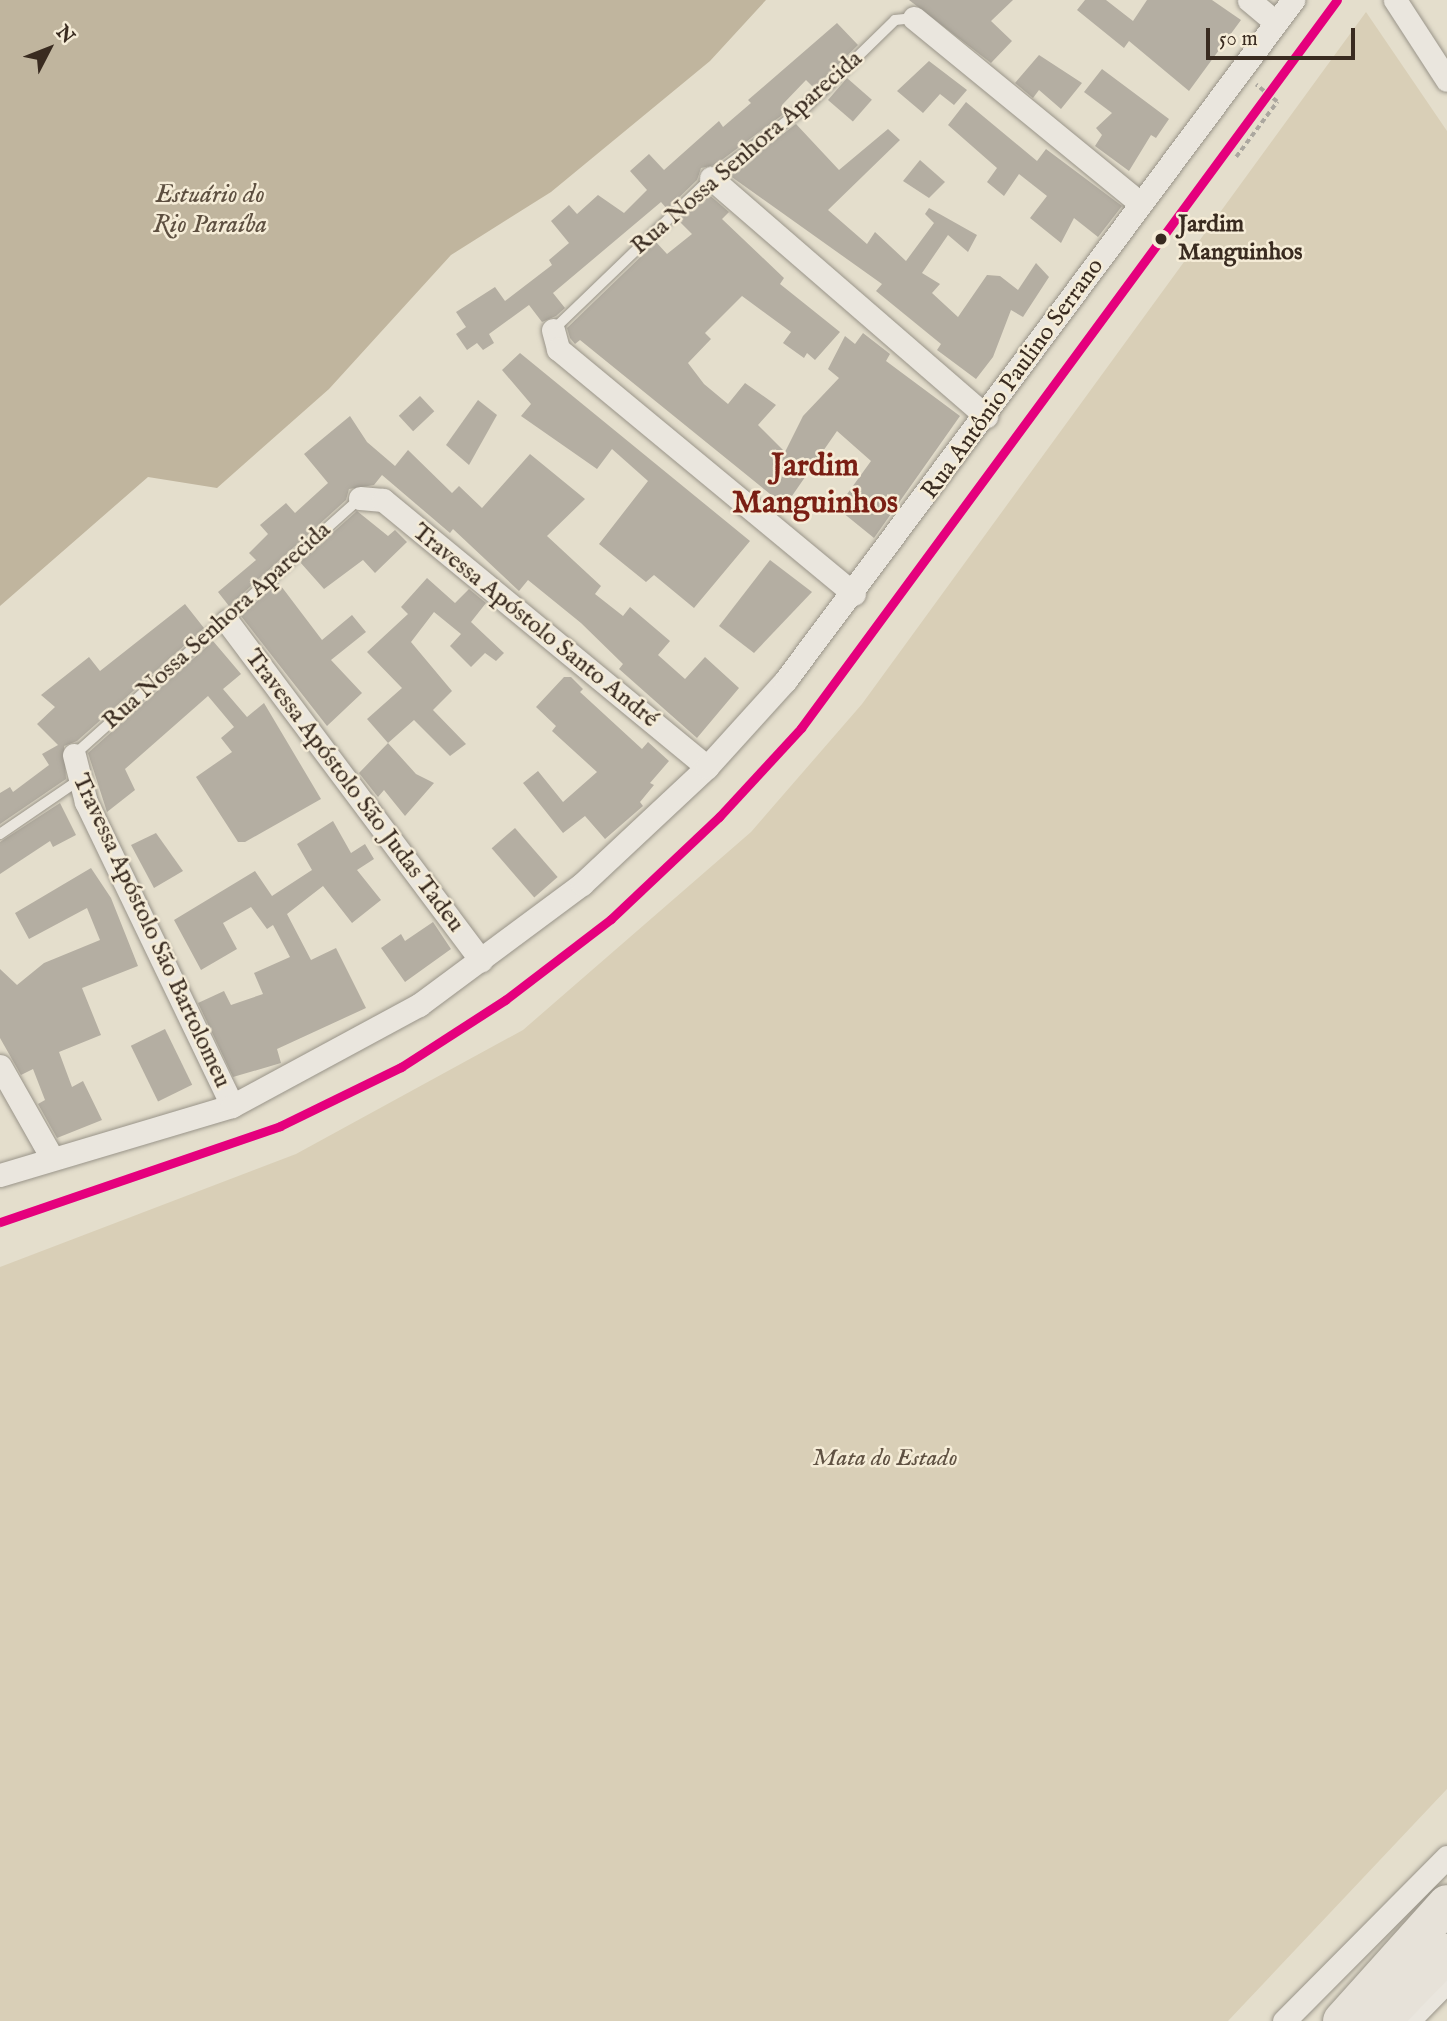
<!DOCTYPE html>
<meta charset="utf-8">
<style>
body{margin:0}
#map{position:relative;width:1447px;height:2021px;overflow:hidden;background:#e4decc;font-family:"IM FELL English",serif}
div>[style]{position:absolute}
.green>*{inset:0;background:#d9cfb7}
.water>*{inset:0;background:#c0b59e}
.building>*{inset:0;background:#b4aea2;transform-origin:0 0}
.path>*{height:3.5px;margin-top:-1.75px;transform-origin:0;background:repeating-linear-gradient(90deg,#aba79f 0 5px,transparent 0 8.5px)}
.roads{filter:drop-shadow(0 0 2px #999489) drop-shadow(0 0 2px #999489)}
.lane>*{height:10px;margin:-5px;padding:0 5px;transform-origin:5px;border-radius:5px;background:#eae6de}
.street>*{height:23px;margin:-11.5px;padding:0 11.5px;transform-origin:11.5px;border-radius:11.5px;background:#eae6de}
.highway>*{height:38px;margin:-19px;padding:0 19px;transform-origin:19px;border-radius:19px;background:#e7e2d9}
.rail-1>*{height:9px;margin:-4.5px;padding:0 4.5px;transform-origin:4.5px;border-radius:4.5px;background:#e5007d}
.dots>*{width:19px;height:19px;translate:-50% -50%;box-sizing:border-box;border:4px solid #f5ecd7;border-radius:50%}
span{translate:-50% -50%;white-space:nowrap;text-align:center;line-height:1.15;-webkit-text-stroke:5px #f5ecd7;paint-order:stroke}
.street-label{font-size:24px;color:#392b20}
.stop-label{font-size:24px;color:#392b20;font-weight:700}
.left{translate:0 -50%;text-align:left}
.park-label{font-size:24px;color:#5f5142;font-style:italic}
.water-label{font-size:26px;color:#5d4f40;font-style:italic}
.district-label{font-size:32px;color:#7a1f14;font-weight:700}
.north{position:absolute;left:14px;top:14px;width:70px;height:70px;-webkit-text-stroke:5px #f5ecd7;paint-order:stroke;rotate:48deg;font-size:19px;font-weight:700;line-height:28px;text-align:center;color:#392b20}
.north::after{content:'';display:block;margin:auto;width:24px;height:32px;background:#392b20;clip-path:polygon(50% 0,100% 100%,50% 72%,0 100%)}
.scale{position:absolute;left:1206px;top:28px;width:149px;height:32px;box-sizing:border-box;border:4px solid #392b20;border-top:0;padding-left:9px;font-size:21px;line-height:24px;white-space:nowrap;color:#392b20;-webkit-text-stroke:5px #f5ecd7;paint-order:stroke}
</style>
<div id="map">
<div class="green">
<div style="clip-path:polygon(1366px 12px,1447px 131px,1447px 1789px,1228px 2021px,0 2021px,0 1267px,296px 1154px,523px 1030px,751px 832px,862px 704px)"></div>
</div>
<div class="water">
<div style="clip-path:polygon(0 0,766px 0,710px 61px,551px 192px,451px 255px,329px 389px,217px 488px,148px 477px,0 606px)"></div>
</div>
<div class="building">
<div style="clip-path:polygon(909px 0,1013px 0,991px 21px,1012px 41px,991px 63px)"></div>
<div style="clip-path:polygon(1085px 0,1106px 0,1133px 21px,1147px 0,1212px 0,1241px 20px,1189px 91px,1129px 41px,1124px 48px,1077px 10px)"></div>
<div style="clip-path:polygon(837px 23px,858px 45px,814px 88px,806px 80px,782px 105px,785px 113px,715px 165px,701px 168px,697px 180px,667px 209px,661px 202px,553px 293px,565px 308px,556px 316px,542px 322px,529px 305px,489px 334px,494px 343px,483px 350px,477px 343px,467px 350px,456px 334px,466px 327px,456px 312px,495px 287px,505px 301px,552px 265px,549px 260px,569px 243px,551px 221px,569px 205px,577px 214px,598px 195px,624px 213px,647px 190px,630px 171px,649px 154px,664px 170px,719px 121px,723px 127px,751px 103px,748px 100px)"></div>
<div style="clip-path:polygon(1039px 55px,1082px 83px,1061px 109px,1039px 90px,1033px 98px,1015px 83px)"></div>
<div style="clip-path:polygon(929px 61px,967px 90px,954px 105px,940px 94px,923px 113px,897px 91px)"></div>
<div style="clip-path:polygon(1102px 69px,1169px 119px,1156px 138px,1151px 135px,1129px 171px,1095px 146px,1102px 135px,1096px 128px,1112px 113px,1084px 92px)"></div>
<div style="left:847px;top:78px;width:33px;height:29px;rotate:41deg"></div>
<div style="clip-path:polygon(966px 102px,1037px 161px,1046px 149px,1122px 206px,1098px 237px,1074px 218px,1061px 243px,1030px 218px,1047px 196px,1019px 174px,1004px 196px,987px 182px,997px 168px,948px 125px)"></div>
<div style="clip-path:polygon(796px 124px,839px 170px,888px 129px,900px 140px,828px 210px,867px 244px,875px 232px,906px 261px,934px 223px,925px 214px,929px 208px,977px 235px,968px 252px,948px 235px,922px 273px,940px 284px,932px 293px,958px 317px,987px 275px,1000px 276px,1018px 290px,1036px 263px,1049px 277px,1023px 317px,1011px 310px,993px 357px,976px 379px,937px 350px,941px 344px,876px 291px,882px 284px,729px 175px)"></div>
<div style="clip-path:polygon(920px 160px,945px 182px,929px 198px,903px 181px)"></div>
<div style="clip-path:polygon(707px 193px,729px 212px,722px 219px,784px 278px,780px 284px,840px 332px,815px 360px,807px 353px,804px 358px,783px 343px,791px 332px,742px 296px,705px 333px,711px 339px,688px 363px,704px 384px,728px 404px,745px 383px,776px 405px,758px 425px,785px 452px,803px 416px,839px 378px,828px 369px,845px 336px,855px 344px,863px 333px,890px 354px,886px 361px,960px 416px,874px 538px,837px 508px,871px 461px,837px 431px,785px 506px,580px 340px,575px 344px,570px 338px,567px 328px,656px 242px,667px 254px,692px 234px,678px 220px)"></div>
<div style="clip-path:polygon(520px 353px,750px 541px,694px 608px,654px 575px,646px 582px,599px 544px,648px 481px,612px 449px,597px 469px,521px 416px,531px 404px,502px 370px)"></div>
<div style="left:420px;top:396px;width:21px;height:29px;rotate:47deg"></div>
<div style="clip-path:polygon(478px 400px,497px 415px,469px 465px,446px 445px)"></div>
<div style="clip-path:polygon(350px 416px,367px 442px,395px 466px,408px 450px,452px 493px,459px 486px,482px 508px,530px 454px,585px 499px,547px 536px,601px 586px,595px 594px,623px 616px,630px 607px,670px 641px,658px 655px,685px 679px,705px 657px,739px 688px,697px 738px,619px 669px,623px 664px,581px 623px,528px 580px,519px 591px,453px 529px,450px 533px,382px 475px,374px 485px,349px 489px,346px 500px,229px 606px,218px 592px,256px 560px,249px 553px,268px 534px,260px 525px,286px 503px,295px 513px,328px 483px,304px 454px)"></div>
<div style="clip-path:polygon(357px 511px,388px 536px,395px 530px,407px 542px,375px 573px,363px 560px,324px 589px,300px 562px)"></div>
<div style="clip-path:polygon(770px 560px,812px 592px,754px 653px,719px 626px)"></div>
<div style="clip-path:polygon(427px 578px,455px 603px,469px 589px,486px 603px,471px 622px,504px 653px,496px 661px,485px 653px,471px 667px,450px 646px,461px 634px,434px 612px,411px 642px,452px 691px,433px 710px,466px 744px,450px 756px,414px 720px,388px 743px,367px 719px,402px 688px,367px 652px,408px 614px,401px 607px)"></div>
<div style="clip-path:polygon(278px 582px,322px 640px,352px 615px,366px 632px,331px 660px,362px 693px,327px 726px,241px 616px)"></div>
<div style="clip-path:polygon(185px 604px,204px 628px,77px 741px,64px 746px,66px 779px,0 824px,0 793px,10px 787px,13px 792px,49px 765px,42px 754px,58px 745px,37px 724px,55px 707px,41px 695px,89px 657px,100px 671px)"></div>
<div style="clip-path:polygon(213px 641px,241px 674px,223px 689px,247px 717px,264px 703px,321px 799px,245px 842px,238px 842px,196px 777px,232px 752px,221px 738px,234px 727px,208px 696px,125px 769px,135px 790px,107px 812px,88px 753px)"></div>
<div style="clip-path:polygon(564px 677px,571px 677px,583px 689px,580px 692px,642px 749px,648px 742px,669px 761px,650px 783px,654px 785px,640px 802px,643px 806px,605px 839px,585px 816px,563px 833px,523px 783px,538px 771px,563px 802px,597px 772px,552px 731px,556px 726px,536px 707px)"></div>
<div style="clip-path:polygon(388px 743px,416px 774px,434px 783px,405px 816px,384px 790px,378px 797px,359px 773px)"></div>
<div style="clip-path:polygon(60px 803px,76px 835px,53px 847px,50px 841px,0 874px,0 842px)"></div>
<div style="clip-path:polygon(333px 821px,351px 853px,365px 844px,374px 859px,357px 870px,381px 900px,352px 923px,323px 886px,287px 914px,311px 960px,336px 948px,366px 1008px,277px 1049px,281px 1063px,233px 1077px,198px 1003px,224px 991px,231px 1005px,263px 994px,254px 973px,290px 957px,273px 925px,267px 929px,251px 907px,223px 923px,237px 949px,201px 970px,174px 920px,255px 871px,272px 896px,312px 870px,297px 844px)"></div>
<div style="left:515px;top:828px;width:65px;height:31px;rotate:49deg"></div>
<div style="clip-path:polygon(156px 833px,183px 871px,154px 888px,131px 845px)"></div>
<div style="clip-path:polygon(91px 868px,111px 898px,138px 966px,82px 988px,101px 1035px,59px 1052px,72px 1087px,83px 1081px,102px 1120px,57px 1138px,38px 1104px,45px 1100px,33px 1069px,21px 1075px,0 1038px,0 969px,17px 985px,44px 963px,100px 940px,87px 908px,29px 939px,15px 913px)"></div>
<div style="clip-path:polygon(433px 922px,451px 949px,405px 982px,381px 948px,401px 934px,405px 941px)"></div>
<div style="left:165px;top:1029px;width:62px;height:38px;rotate:64deg"></div>
</div>
<div class="path">
<div style="left:1236px;top:157px;width:69px;rotate:-53.3deg"></div>
<div style="left:1277px;top:102px;width:27px;rotate:-141deg"></div>
</div>
<div class="roads">
<div class="lane">
<div style="left:553px;top:330px;width:219px;rotate:-43.9deg"></div>
<div style="left:711px;top:178px;width:120px;rotate:-36.9deg"></div>
<div style="left:807px;top:106px;width:123px;rotate:-44.3deg"></div>
<div style="left:895px;top:20px;width:19px;rotate:-6deg"></div>
<div style="left:74px;top:755px;width:385px;rotate:-41.9deg"></div>
<div style="left:0;top:834px;width:96px;rotate:-34.4deg"></div>
</div>
<div class="street">
<div style="left:1249px;top:0;width:35px;rotate:40deg"></div>
<div style="left:1395px;top:0;width:95px;rotate:57deg"></div>
<div style="left:914px;top:18px;width:293px;rotate:39.3deg"></div>
<div style="left:711px;top:178px;width:364px;rotate:40.9deg"></div>
<div style="left:553px;top:330px;width:20px;rotate:75deg"></div>
<div style="left:558px;top:349px;width:384px;rotate:39.6deg"></div>
<div style="left:360px;top:498px;width:23px;rotate:5deg"></div>
<div style="left:383px;top:500px;width:420px;rotate:39.5deg"></div>
<div style="left:227px;top:621px;width:424px;rotate:53.2deg"></div>
<div style="left:74px;top:755px;width:49px;rotate:75.7deg"></div>
<div style="left:86px;top:802px;width:337px;rotate:64.3deg"></div>
<div style="left:0;top:1066px;width:106px;rotate:60.5deg"></div>
<div style="left:0;top:1175px;width:242px;rotate:-16.6deg"></div>
<div style="left:232px;top:1106px;width:213px;rotate:-28.4deg"></div>
<div style="left:419px;top:1005px;width:203px;rotate:-36.6deg"></div>
<div style="left:582px;top:884px;width:171px;rotate:-43.1deg"></div>
<div style="left:707px;top:767px;width:116px;rotate:-47.8deg"></div>
<div style="left:785px;top:681px;width:850px;rotate:-53.28deg"></div>
<div style="left:1284px;top:2021px;width:231px;rotate:-45.2deg"></div>
<div style="left:1408px;top:2021px;width:56px;rotate:-45.7deg"></div>
</div>
<div class="highway">
<div style="left:1342px;top:2021px;width:157px;rotate:-48.1deg"></div>
<div style="left:1381px;top:2021px;width:95px;rotate:-45.9deg"></div>
</div>
</div>
<div class="rail-1">
<div style="left:0;top:1222px;width:296px;rotate:-18.9deg"></div>
<div style="left:280px;top:1126px;width:135px;rotate:-26deg"></div>
<div style="left:401px;top:1067px;width:124px;rotate:-32.8deg"></div>
<div style="left:505px;top:1000px;width:133px;rotate:-37.4deg"></div>
<div style="left:611px;top:919px;width:149px;rotate:-43.4deg"></div>
<div style="left:719px;top:817px;width:121px;rotate:-47.3deg"></div>
<div style="left:801px;top:728px;width:904px;rotate:-53.64deg"></div>
</div>
<div class="dots">
<div style="left:1161px;top:239px;background:#392b20"></div>
</div>
<div class="street-label">
<span style="left:747px;top:153px;rotate:-41deg">Rua Nossa Senhora Aparecida</span>
<span style="left:1013px;top:379px;rotate:-54deg">Rua Antônio Paulino Serrano</span>
<span style="left:217px;top:626px;rotate:-42deg">Rua Nossa Senhora Aparecida</span>
<span style="left:535px;top:626px;rotate:39deg">Travessa Apóstolo Santo André</span>
<span style="left:354px;top:791px;rotate:53deg">Travessa Apóstolo São Judas Tadeu</span>
<span style="left:151px;top:931px;rotate:65deg">Travessa Apóstolo São Bartolomeu</span>
</div>
<div class="stop-label">
<span class="left" style="left:1178px;top:239px">Jardim<br>Manguinhos</span>
</div>
<div class="park-label">
<span style="left:885px;top:1459px">Mata do Estado</span>
</div>
<div class="water-label">
<span style="left:210px;top:210px">Estuário do<br>Rio Paraíba</span>
</div>
<div class="district-label">
<span style="left:815px;top:486px">Jardim<br>Manguinhos</span>
</div>
<div class="north">N</div>
<div class="scale">50 m</div>
</div>
